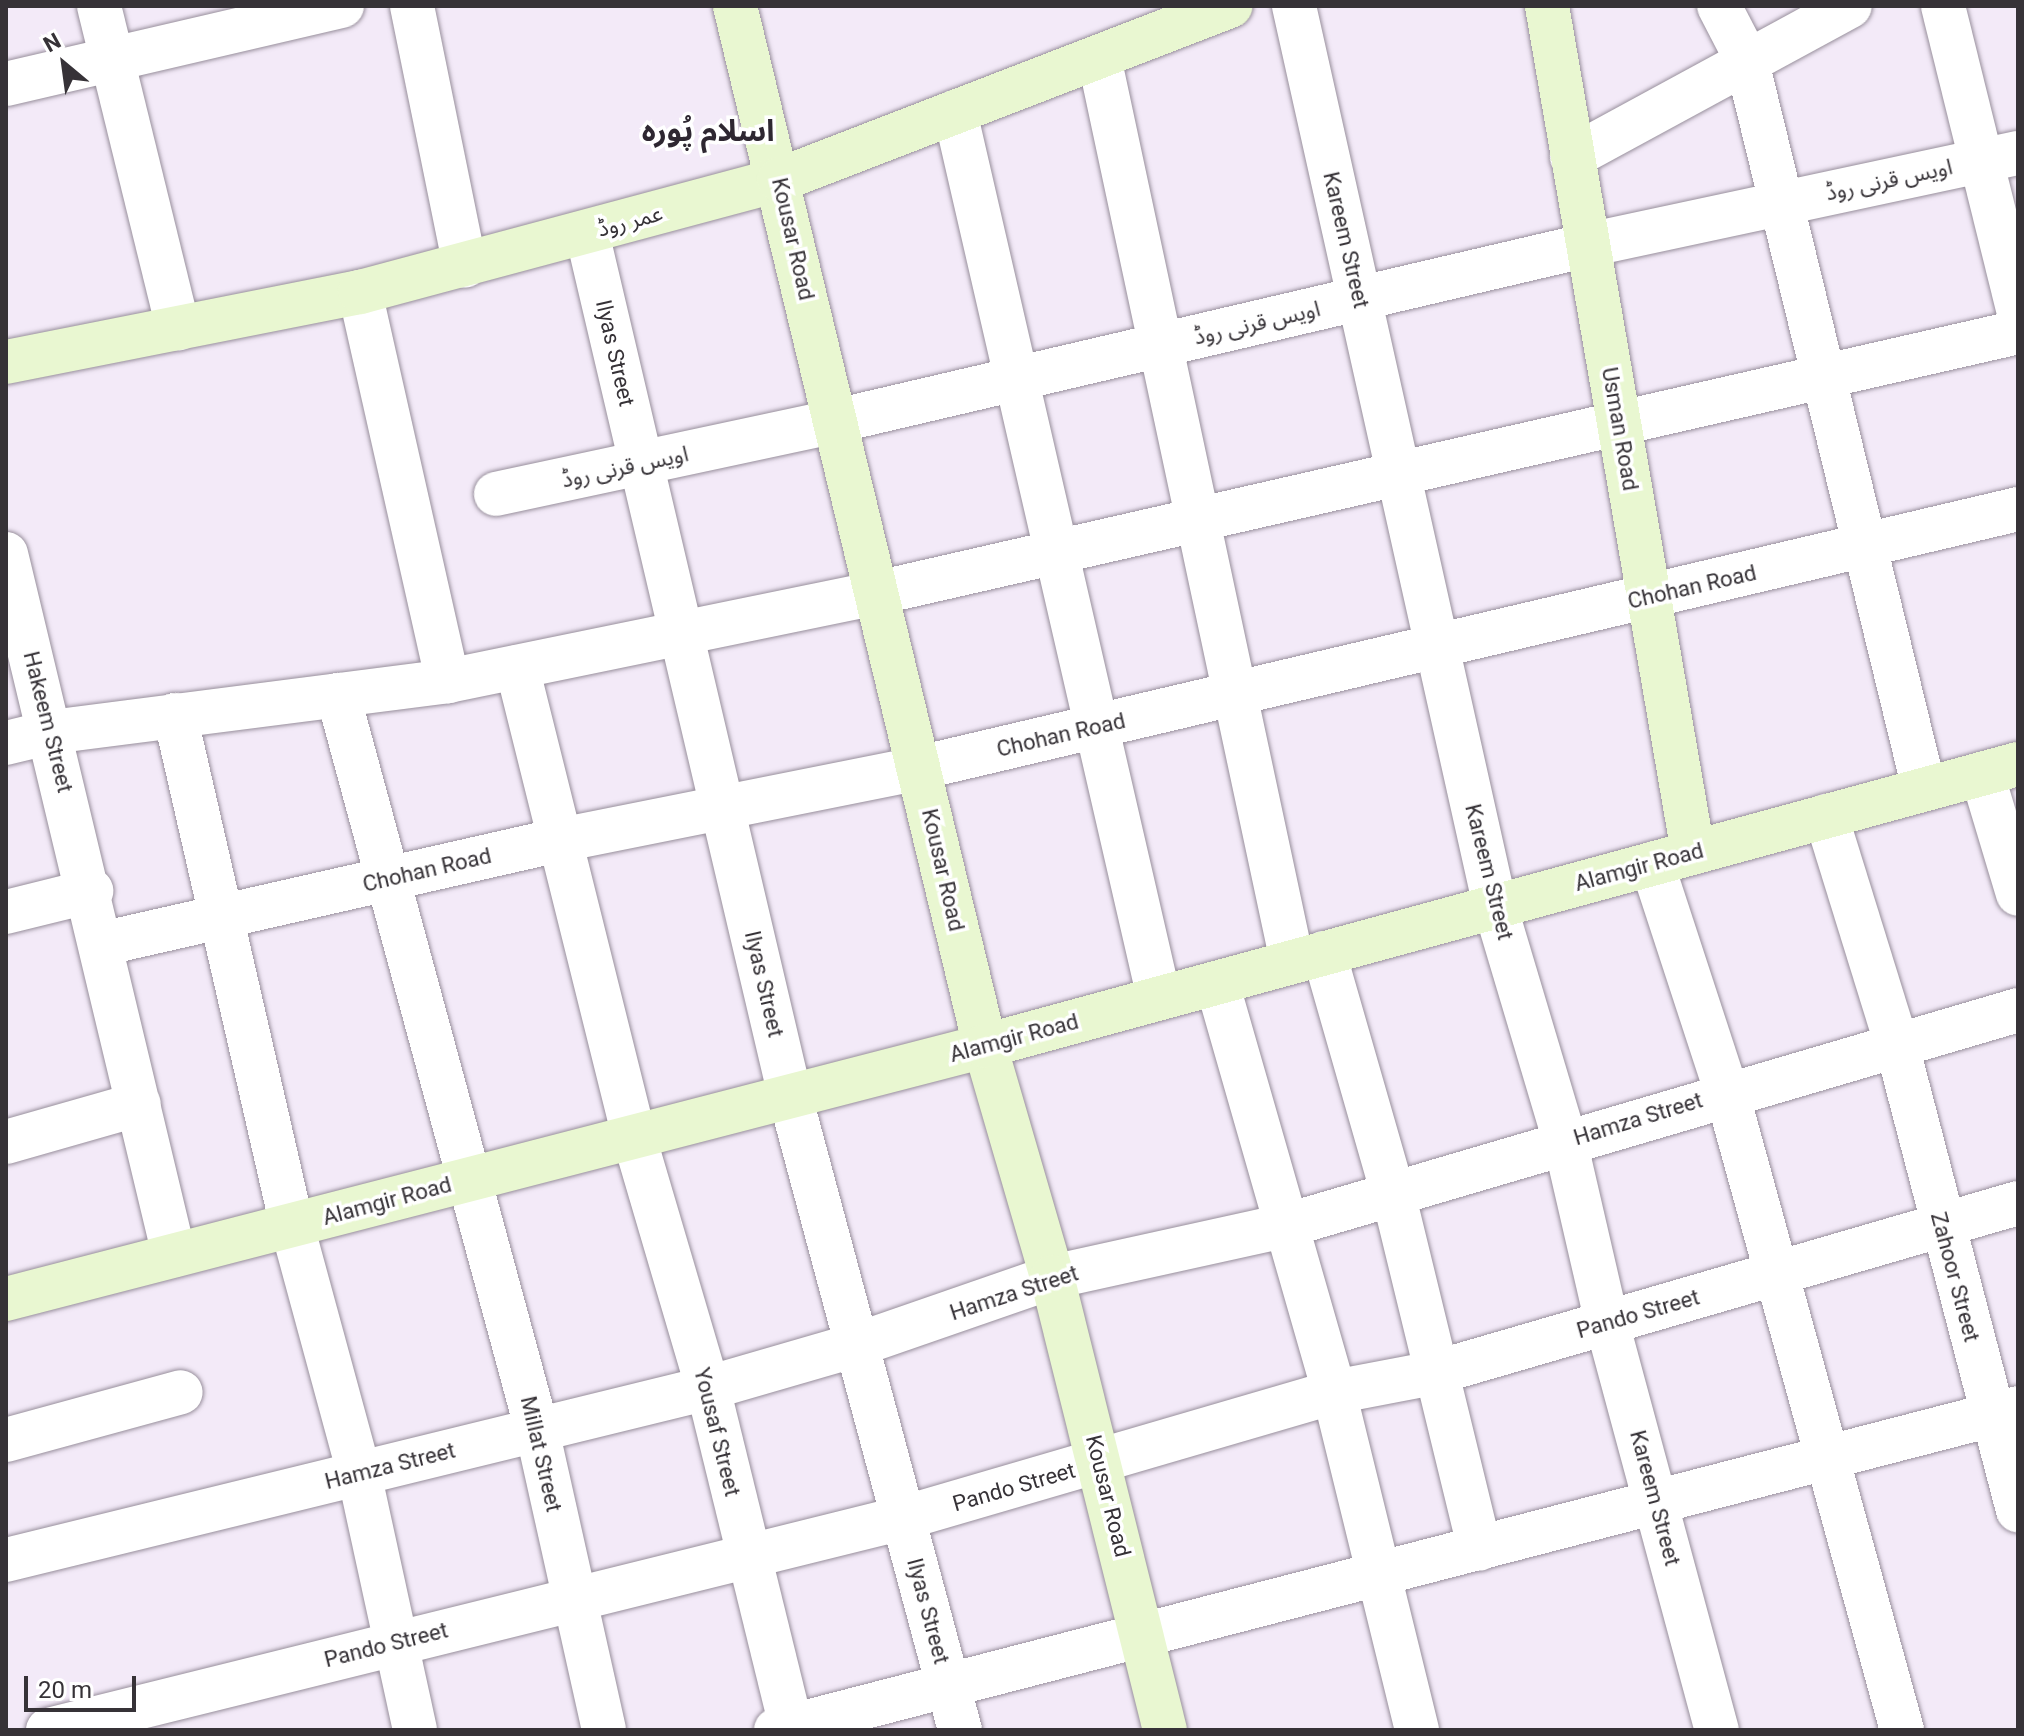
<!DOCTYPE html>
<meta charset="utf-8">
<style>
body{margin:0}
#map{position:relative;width:2024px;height:1736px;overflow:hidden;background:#f3eaf8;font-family:Roboto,"Noto Sans Arabic",sans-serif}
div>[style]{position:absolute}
.roads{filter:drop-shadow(0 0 2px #988f9c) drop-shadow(0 0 2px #988f9c)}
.street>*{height:44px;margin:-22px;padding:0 22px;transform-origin:22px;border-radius:22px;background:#fff}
.secondary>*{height:44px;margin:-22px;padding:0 22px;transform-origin:22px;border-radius:22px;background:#e9f7d1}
span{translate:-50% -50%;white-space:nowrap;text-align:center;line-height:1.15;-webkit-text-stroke:7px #fff;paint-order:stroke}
.street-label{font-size:22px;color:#363237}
.district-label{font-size:30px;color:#2e2731;font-weight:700}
.frame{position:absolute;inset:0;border:8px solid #363237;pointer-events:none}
.north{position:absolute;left:24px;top:24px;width:80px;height:80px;-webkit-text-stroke:6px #fff;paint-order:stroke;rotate:331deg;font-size:22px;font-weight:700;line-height:32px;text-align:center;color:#363237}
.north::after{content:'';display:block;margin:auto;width:28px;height:36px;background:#363237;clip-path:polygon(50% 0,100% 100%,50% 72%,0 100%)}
.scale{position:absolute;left:24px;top:1676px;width:112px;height:36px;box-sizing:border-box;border:4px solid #363237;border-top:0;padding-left:10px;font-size:24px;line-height:28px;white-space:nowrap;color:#363237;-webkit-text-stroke:6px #fff;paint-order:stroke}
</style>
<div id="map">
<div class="roads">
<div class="street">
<div style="left:99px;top:6px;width:332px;rotate:76.2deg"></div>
<div style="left:412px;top:6px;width:265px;rotate:78.5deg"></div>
<div style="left:1294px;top:6px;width:922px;rotate:77.41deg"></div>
<div style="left:1495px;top:906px;width:245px;rotate:73.4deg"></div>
<div style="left:1565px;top:1141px;width:187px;rotate:77deg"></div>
<div style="left:1607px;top:1323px;width:422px;rotate:74.9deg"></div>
<div style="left:1719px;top:6px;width:59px;rotate:62.6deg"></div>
<div style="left:1746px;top:58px;width:752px;rotate:76.31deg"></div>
<div style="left:1943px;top:6px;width:312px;rotate:76.1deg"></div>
<div style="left:1099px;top:57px;width:924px;rotate:77.95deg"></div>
<div style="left:6px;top:84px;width:345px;rotate:-13.1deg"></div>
<div style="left:955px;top:112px;width:909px;rotate:77.03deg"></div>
<div style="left:1572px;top:157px;width:316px;rotate:-28.5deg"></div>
<div style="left:587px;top:233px;width:887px;rotate:76.76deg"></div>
<div style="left:790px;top:1096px;width:656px;rotate:74.99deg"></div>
<div style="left:360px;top:292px;width:399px;rotate:77.3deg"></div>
<div style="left:496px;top:494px;width:348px;rotate:-12.1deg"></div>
<div style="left:836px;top:421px;width:772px;rotate:-13.17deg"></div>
<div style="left:1588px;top:245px;width:440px;rotate:-12.1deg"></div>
<div style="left:6px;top:554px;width:721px;rotate:76.52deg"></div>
<div style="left:517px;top:667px;width:484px;rotate:76deg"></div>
<div style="left:634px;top:1137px;width:262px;rotate:73.6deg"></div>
<div style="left:708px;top:1388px;width:352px;rotate:76.2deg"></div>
<div style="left:338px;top:695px;width:761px;rotate:74.85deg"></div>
<div style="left:537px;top:1430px;width:307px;rotate:77.4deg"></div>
<div style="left:175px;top:715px;width:524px;rotate:77.1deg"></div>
<div style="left:292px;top:1226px;width:256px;rotate:74.8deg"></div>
<div style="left:359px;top:1473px;width:263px;rotate:77.7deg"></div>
<div style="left:6px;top:743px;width:46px;rotate:-13.7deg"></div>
<div style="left:51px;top:732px;width:400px;rotate:-7.3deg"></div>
<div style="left:448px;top:681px;width:438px;rotate:-11.6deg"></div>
<div style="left:877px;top:593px;width:1170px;rotate:-12.88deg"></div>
<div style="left:1982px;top:774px;width:125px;rotate:73.3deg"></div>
<div style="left:1826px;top:816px;width:237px;rotate:72.8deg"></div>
<div style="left:1896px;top:1042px;width:484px;rotate:75.4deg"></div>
<div style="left:1652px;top:864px;width:241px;rotate:71.9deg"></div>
<div style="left:1727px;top:1093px;width:661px;rotate:74.64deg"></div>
<div style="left:6px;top:912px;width:88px;rotate:-13.9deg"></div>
<div style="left:101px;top:944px;width:471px;rotate:-12.8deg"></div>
<div style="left:560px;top:840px;width:366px;rotate:-11.3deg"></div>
<div style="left:919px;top:768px;width:1129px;rotate:-13.26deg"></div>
<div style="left:1324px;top:953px;width:250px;rotate:74deg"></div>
<div style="left:1393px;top:1193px;width:366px;rotate:76.3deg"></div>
<div style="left:1217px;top:983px;width:425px;rotate:74deg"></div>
<div style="left:1334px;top:1392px;width:348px;rotate:76.2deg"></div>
<div style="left:6px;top:1142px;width:138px;rotate:-15.9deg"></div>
<div style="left:6px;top:1440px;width:181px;rotate:-15.3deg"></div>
<div style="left:6px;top:1560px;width:723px;rotate:-13.77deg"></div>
<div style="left:708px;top:1388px;width:157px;rotate:-16.2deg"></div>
<div style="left:859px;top:1344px;width:204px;rotate:-19.1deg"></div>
<div style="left:1052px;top:1277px;width:242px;rotate:-12.4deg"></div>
<div style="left:1288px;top:1225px;width:761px;rotate:-16.41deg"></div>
<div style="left:48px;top:1730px;width:881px;rotate:-13.93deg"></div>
<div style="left:903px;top:1518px;width:449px;rotate:-16.3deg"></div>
<div style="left:1334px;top:1392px;width:102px;rotate:-10.8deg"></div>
<div style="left:1434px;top:1373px;width:608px;rotate:-16.23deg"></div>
<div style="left:776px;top:1730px;width:1283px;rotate:-14.53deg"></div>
</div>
<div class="secondary">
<div style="left:735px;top:6px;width:1070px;rotate:76.48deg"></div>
<div style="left:985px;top:1046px;width:241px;rotate:73.8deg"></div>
<div style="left:1052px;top:1277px;width:467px;rotate:76deg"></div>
<div style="left:1547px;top:6px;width:859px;rotate:80.21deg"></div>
<div style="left:6px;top:362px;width:361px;rotate:-11.2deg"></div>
<div style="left:360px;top:292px;width:434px;rotate:-15deg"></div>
<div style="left:779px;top:180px;width:484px;rotate:-21.1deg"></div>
<div style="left:6px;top:1299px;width:1011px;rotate:-14.49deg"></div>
<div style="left:985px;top:1046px;width:1071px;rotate:-15.27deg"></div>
</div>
</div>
<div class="street-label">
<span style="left:1889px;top:180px;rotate:-12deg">اویس قرنی روڈ</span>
<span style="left:630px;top:221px;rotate:-15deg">عمر روڈ</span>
<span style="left:793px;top:239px;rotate:77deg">Kousar Road</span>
<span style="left:1346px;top:240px;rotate:77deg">Kareem Street</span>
<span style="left:1257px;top:323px;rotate:-13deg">اویس قرنی روڈ</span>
<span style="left:615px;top:353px;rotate:77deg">Ilyas Street</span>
<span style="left:1620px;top:429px;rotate:80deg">Usman Road</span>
<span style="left:625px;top:467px;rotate:-12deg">اویس قرنی روڈ</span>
<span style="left:1692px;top:587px;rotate:-13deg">Chohan Road</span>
<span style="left:48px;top:722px;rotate:76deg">Hakeem Street</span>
<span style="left:1061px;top:735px;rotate:-13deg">Chohan Road</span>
<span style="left:1639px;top:867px;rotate:-15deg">Alamgir Road</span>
<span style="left:427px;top:870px;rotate:-13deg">Chohan Road</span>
<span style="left:943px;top:870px;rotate:77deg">Kousar Road</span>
<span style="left:1489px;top:872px;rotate:76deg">Kareem Street</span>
<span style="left:764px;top:984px;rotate:77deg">Ilyas Street</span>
<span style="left:1014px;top:1038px;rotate:-15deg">Alamgir Road</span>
<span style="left:1638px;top:1119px;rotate:-17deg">Hamza Street</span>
<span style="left:387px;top:1201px;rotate:-15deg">Alamgir Road</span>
<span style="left:1955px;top:1277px;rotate:75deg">Zahoor Street</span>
<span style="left:1014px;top:1293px;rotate:-18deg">Hamza Street</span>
<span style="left:1638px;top:1314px;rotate:-16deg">Pando Street</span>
<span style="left:717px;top:1432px;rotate:76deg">Yousaf Street</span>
<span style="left:541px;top:1454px;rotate:77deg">Millat Street</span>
<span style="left:390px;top:1466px;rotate:-14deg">Hamza Street</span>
<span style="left:1014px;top:1487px;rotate:-16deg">Pando Street</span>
<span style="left:1108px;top:1496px;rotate:76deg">Kousar Road</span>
<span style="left:1655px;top:1498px;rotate:75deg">Kareem Street</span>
<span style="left:928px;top:1611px;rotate:75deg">Ilyas Street</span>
<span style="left:386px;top:1645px;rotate:-14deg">Pando Street</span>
</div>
<div class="district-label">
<span style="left:708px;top:131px">اسلام پُورہ</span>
</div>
<div class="frame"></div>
<div class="north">N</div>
<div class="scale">20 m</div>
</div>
